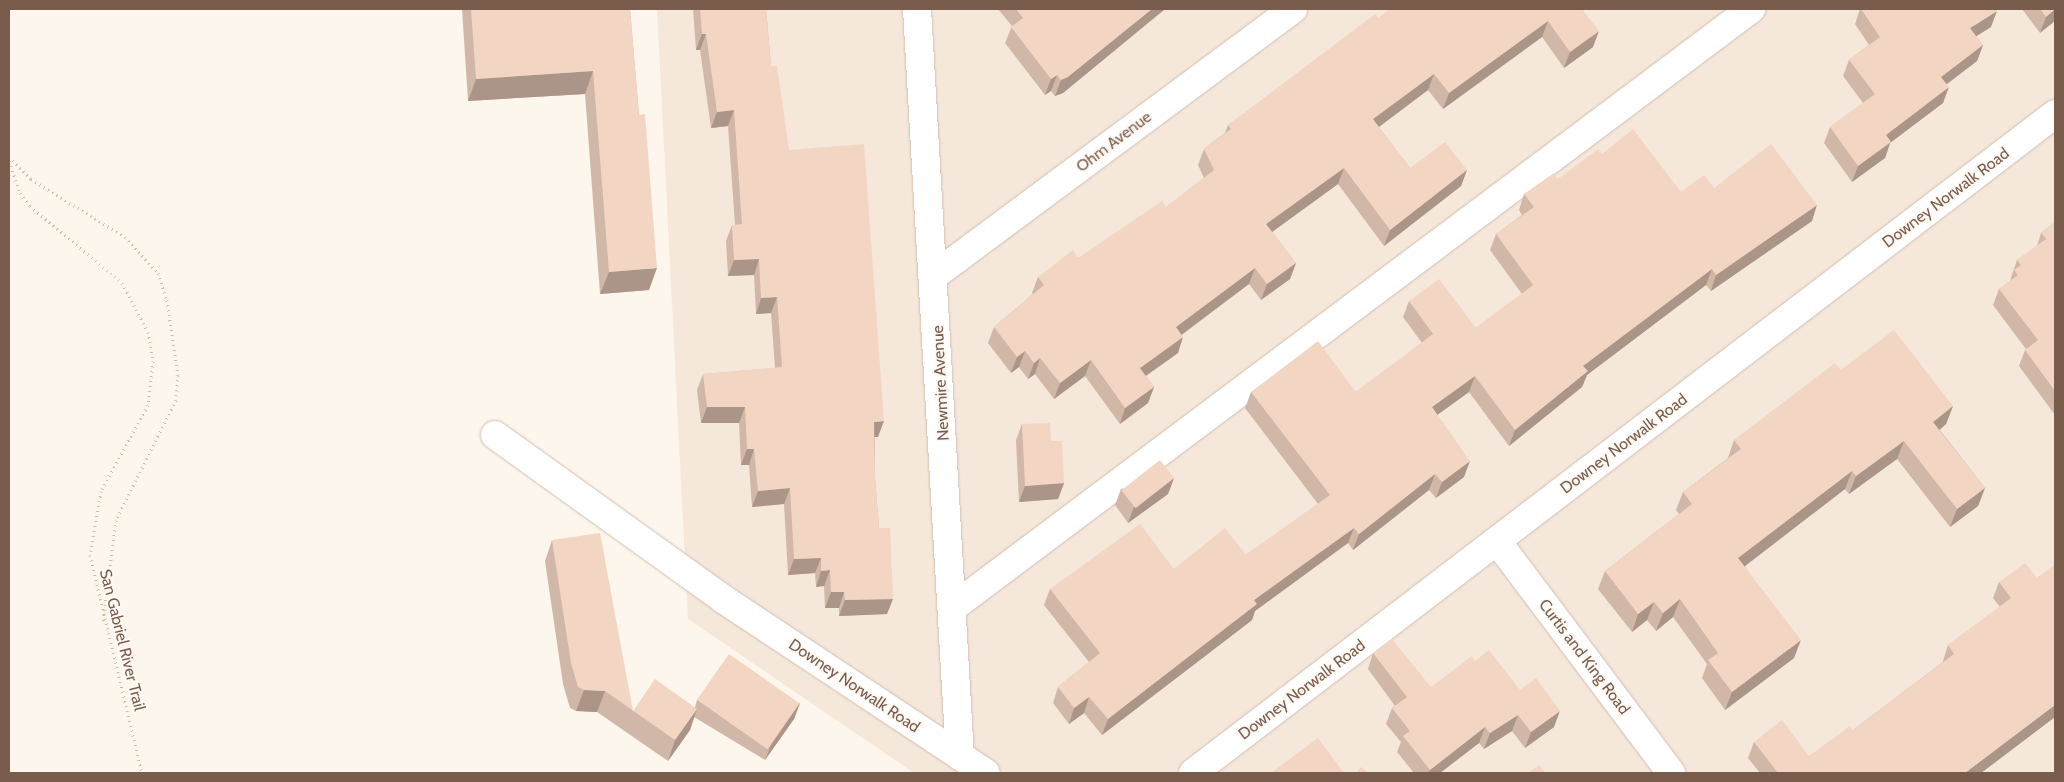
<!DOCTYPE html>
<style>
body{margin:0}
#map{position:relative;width:2064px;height:782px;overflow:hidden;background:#fdf6ec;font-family:Cabin,sans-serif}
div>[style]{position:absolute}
.residential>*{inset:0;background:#f5e8da}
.path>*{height:3px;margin-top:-1.5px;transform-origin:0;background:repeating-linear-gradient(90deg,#d9b8a5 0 1px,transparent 0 5px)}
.roads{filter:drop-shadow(0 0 1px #d1beb0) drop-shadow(0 0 1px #d1beb0)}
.minor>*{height:28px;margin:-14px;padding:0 14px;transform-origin:14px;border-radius:14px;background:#fff}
.wall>*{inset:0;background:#d1b7a8}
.shaded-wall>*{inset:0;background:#aa9588}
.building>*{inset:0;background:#f3d5c3;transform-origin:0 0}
span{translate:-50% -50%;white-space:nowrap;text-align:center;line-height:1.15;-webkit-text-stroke:4px #fffaf3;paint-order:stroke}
.street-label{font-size:16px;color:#7a5c4d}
.frame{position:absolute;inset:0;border:10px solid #7a5c4d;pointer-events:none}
</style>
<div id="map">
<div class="residential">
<div style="clip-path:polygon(657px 9px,2055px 9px,2055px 773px,914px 773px,688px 619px)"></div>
</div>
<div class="path">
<div style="left:9px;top:157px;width:31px;rotate:45deg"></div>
<div style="left:31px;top:179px;width:110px;rotate:31.7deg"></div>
<div style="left:125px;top:237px;width:49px;rotate:47.5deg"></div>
<div style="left:158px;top:273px;width:28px;rotate:72deg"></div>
<div style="left:167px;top:300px;width:76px;rotate:81.7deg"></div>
<div style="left:178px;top:375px;width:25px;rotate:95deg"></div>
<div style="left:176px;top:400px;width:134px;rotate:116.6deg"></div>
<div style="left:116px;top:520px;width:102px;rotate:97.3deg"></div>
<div style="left:9px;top:161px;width:34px;rotate:71deg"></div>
<div style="left:20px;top:193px;width:16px;rotate:52deg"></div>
<div style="left:30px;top:206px;width:120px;rotate:39.9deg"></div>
<div style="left:122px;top:283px;width:55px;rotate:62deg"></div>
<div style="left:148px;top:332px;width:29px;rotate:80deg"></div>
<div style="left:153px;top:361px;width:44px;rotate:96.5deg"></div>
<div style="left:148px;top:405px;width:98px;rotate:118.7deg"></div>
<div style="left:101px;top:491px;width:65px;rotate:99.8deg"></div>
<div style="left:90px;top:555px;width:224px;rotate:76.6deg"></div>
</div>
<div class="roads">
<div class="minor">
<div style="left:917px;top:9px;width:748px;rotate:86.71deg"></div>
<div style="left:935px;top:275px;width:446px;rotate:-36.6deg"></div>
<div style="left:495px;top:435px;width:281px;rotate:35.7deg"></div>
<div style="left:723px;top:599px;width:315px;rotate:33.5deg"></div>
<div style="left:1497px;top:541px;width:290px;rotate:53.1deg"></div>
<div style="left:952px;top:608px;width:999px;rotate:-36.86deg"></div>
<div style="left:1193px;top:773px;width:1085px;rotate:-37.4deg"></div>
</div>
</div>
<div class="wall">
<div style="clip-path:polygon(462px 9px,630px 9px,639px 115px,649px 290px,600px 294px,585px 94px,468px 101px)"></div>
<div style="clip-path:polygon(693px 9px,766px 9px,771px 66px,789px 150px,878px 437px,875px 437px,875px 478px,879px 528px,887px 614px,839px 616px,839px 608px,825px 608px,824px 586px,816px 587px,815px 573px,788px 575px,784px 504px,752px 507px,749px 465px,741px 465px,739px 423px,701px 423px,697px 390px,703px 374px,775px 368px,771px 313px,756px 314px,754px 275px,728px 276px,726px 241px,732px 225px,735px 225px,728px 126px,711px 128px,700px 50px,696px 50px)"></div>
<div style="clip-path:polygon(998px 9px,1165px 9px,1063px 93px,1055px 96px,1051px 91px,1045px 95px,1005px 43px,1012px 26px)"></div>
<div style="clip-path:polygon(1582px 9px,1593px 47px,1564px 68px,1542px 37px,1443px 109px,1428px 90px,1379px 127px,1410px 168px,1467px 170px,1461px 186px,1384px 246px,1338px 184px,1272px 232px,1296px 263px,1290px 279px,1261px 300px,1249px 284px,1182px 335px,1178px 353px,1146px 376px,1154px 387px,1148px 403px,1120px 424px,1085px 376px,1054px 399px,1035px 374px,1028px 379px,1019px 367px,1011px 373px,988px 343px,994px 327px,1033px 294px,1032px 293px,1038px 277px,1078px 258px,1166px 207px,1204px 178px,1198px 165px,1204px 149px,1225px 133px,1228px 125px,1378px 18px)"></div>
<div style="clip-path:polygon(1860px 9px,1991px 27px,1976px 36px,1983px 45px,1977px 61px,1947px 84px,1943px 103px,1890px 143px,1885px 158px,1852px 182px,1824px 143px,1830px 127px,1863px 103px,1843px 76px,1849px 60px,1869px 45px,1855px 24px)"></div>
<div style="clip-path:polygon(2022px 9px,2055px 9px,2040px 33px)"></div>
<div style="clip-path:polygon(1602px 154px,1681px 192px,1714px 188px,1812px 221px,1711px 291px,1706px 285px,1587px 375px,1582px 387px,1509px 446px,1469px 392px,1437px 415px,1464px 477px,1436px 498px,1429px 490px,1353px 550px,1348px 543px,1255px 611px,1252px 620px,1102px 735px,1084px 713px,1069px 724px,1053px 703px,1058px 687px,1089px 662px,1044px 605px,1050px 589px,1174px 569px,1246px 555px,1318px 504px,1245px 408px,1251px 392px,1356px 392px,1422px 343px,1403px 317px,1409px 301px,1476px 328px,1522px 294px,1490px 250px,1496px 234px,1522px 215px,1519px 210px,1524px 194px,1558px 179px)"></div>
<div style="clip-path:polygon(2055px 222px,2055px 415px,2019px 366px,2025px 350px,2026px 349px,1993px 305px,1999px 289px,2010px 281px,2017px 260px,2037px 246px,2041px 233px)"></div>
<div style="clip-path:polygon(1841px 370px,1953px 406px,1946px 424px,1940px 430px,1985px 488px,1978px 506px,1950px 527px,1897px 459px,1849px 494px,1845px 489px,1745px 566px,1794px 658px,1725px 710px,1702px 678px,1707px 664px,1673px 617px,1656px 631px,1647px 620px,1632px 632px,1598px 589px,1605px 571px,1679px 514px,1676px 510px,1683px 492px,1728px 458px,1734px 440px)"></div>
<div style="clip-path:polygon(1022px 424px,1051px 441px,1064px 483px,1058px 499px,1019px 502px,1016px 440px)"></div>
<div style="clip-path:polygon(1174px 478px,1168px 494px,1128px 523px,1115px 505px,1121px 489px)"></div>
<div style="clip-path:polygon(552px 540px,633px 711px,695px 707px,697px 700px,800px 703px,794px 719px,765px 760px,694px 717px,690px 730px,668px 761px,597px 712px,576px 711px,570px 708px,563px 684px,545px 561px)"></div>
<div style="clip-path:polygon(2055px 565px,2055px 717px,1981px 773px,1760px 773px,1748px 758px,1754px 742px,1809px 756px,1853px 730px,1943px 662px,1943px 661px,1948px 645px,2000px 607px,1993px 598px,1999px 582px,2037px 578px)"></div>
<div style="clip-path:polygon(1373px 653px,1431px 687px,1475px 661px,1520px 690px,1554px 727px,1525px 748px,1512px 731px,1484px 749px,1479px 743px,1440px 773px,1414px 773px,1397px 752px,1401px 742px,1386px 724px,1392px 708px,1395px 706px,1368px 669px)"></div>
</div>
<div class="shaded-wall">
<div style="clip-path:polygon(1152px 9px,1165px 9px,1063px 93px,1055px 96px,1061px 80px)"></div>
<div style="clip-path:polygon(2055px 9px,2055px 21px,2040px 33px,2046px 17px)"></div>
<div style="clip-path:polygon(1997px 11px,1991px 27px,1964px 44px,1970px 28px)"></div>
<div style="clip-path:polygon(1548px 21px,1542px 37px,1443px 109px,1449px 93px)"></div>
<div style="clip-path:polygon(1599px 31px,1593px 47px,1564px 68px,1570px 52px)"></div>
<div style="clip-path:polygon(702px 34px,706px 34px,700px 50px,696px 50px)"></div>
<div style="clip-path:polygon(1983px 45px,1977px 61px,1935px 93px,1941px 77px)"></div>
<div style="clip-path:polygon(593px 71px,585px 94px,468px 101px,476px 79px)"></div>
<div style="clip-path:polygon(1434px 74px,1428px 90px,1368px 135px,1373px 119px)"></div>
<div style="clip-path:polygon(1057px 75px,1051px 91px,1045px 95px,1051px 79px)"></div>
<div style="clip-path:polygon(1949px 87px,1943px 103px,1890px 143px,1885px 158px,1852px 182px,1858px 166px,1886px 135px)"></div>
<div style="clip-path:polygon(734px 110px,728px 126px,711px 128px,717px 112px)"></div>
<div style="clip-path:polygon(1344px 168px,1338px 184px,1261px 240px,1266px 224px)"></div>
<div style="clip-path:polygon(1467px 170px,1461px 186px,1384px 246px,1390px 230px)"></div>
<div style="clip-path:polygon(1817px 205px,1812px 221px,1711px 291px,1716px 275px)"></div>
<div style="clip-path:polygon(759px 259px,754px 275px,728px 276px,734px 260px)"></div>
<div style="clip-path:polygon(1296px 263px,1290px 279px,1261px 300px,1267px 284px)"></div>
<div style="clip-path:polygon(657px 268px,649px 290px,600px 294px,609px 272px)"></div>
<div style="clip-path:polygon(1255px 268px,1249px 284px,1170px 343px,1176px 327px)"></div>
<div style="clip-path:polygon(1712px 269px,1706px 285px,1587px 375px,1582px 387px,1509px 446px,1515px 430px,1583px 366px)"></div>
<div style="clip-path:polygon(777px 297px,771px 313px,756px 314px,761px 298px)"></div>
<div style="clip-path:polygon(1183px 337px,1178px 353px,1134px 384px,1140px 368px)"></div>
<div style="clip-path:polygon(1025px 351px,1019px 367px,1011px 373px,1017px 357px)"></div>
<div style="clip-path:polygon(1040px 358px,1035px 374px,1028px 379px,1034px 363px)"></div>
<div style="clip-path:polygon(1091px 360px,1085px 376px,1054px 399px,1060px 383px)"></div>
<div style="clip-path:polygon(1475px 376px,1469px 392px,1426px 423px,1432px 407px)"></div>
<div style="clip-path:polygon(1154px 387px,1148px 403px,1120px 424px,1125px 408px)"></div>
<div style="clip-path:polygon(1953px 406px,1946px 424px,1927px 440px,1933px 422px)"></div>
<div style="clip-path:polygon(707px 407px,745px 407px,739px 423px,701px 423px)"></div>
<div style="clip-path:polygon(884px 421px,878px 437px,869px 437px,874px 422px)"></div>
<div style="clip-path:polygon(1904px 441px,1897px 459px,1849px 494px,1856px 476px)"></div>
<div style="clip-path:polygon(747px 449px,754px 449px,749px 465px,741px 465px)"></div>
<div style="clip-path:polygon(1470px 461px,1464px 477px,1436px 498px,1442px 482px)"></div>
<div style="clip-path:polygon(1852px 471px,1845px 489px,1732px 576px,1738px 558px)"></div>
<div style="clip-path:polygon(1435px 474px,1429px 490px,1353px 550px,1359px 534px)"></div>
<div style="clip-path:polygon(1174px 478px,1168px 494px,1128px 523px,1134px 507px)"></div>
<div style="clip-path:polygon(1064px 483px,1058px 499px,1019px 502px,1025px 486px)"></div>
<div style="clip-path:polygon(790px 488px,784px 504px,752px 507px,758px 491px)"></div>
<div style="clip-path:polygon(1985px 488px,1978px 506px,1950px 527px,1957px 509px)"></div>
<div style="clip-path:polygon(1354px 528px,1348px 543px,1255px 611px,1252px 620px,1102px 735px,1108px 719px,1254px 600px)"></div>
<div style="clip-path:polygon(821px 558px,815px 573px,788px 575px,794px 559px)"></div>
<div style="clip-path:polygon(830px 570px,824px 586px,816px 587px,821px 571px)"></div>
<div style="clip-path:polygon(831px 592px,844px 592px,839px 608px,825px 608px)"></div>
<div style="clip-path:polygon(893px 599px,887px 614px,839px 616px,845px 600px)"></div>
<div style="clip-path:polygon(1680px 599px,1673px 617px,1656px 631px,1663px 613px)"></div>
<div style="clip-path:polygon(1654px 602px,1647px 620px,1632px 632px,1638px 614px)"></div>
<div style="clip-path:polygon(1801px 640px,1794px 658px,1725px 710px,1732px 692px)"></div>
<div style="clip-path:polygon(584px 690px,605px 691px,597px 712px,576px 711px)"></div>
<div style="clip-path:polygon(1089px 697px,1084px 713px,1069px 724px,1074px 708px)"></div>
<div style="clip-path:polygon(800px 703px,794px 719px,765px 760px,771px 745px)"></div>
<div style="clip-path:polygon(2055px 705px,2055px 717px,1981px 773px,1965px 773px)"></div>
<div style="clip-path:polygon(697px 709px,690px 730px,668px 761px,675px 740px)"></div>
<div style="clip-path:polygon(1560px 711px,1554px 727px,1525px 748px,1531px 732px)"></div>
<div style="clip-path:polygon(1518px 715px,1512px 731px,1484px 749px,1490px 733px)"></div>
<div style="clip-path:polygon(1485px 727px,1479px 743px,1440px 773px,1428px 773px,1430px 770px)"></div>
</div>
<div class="building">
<div style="clip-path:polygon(471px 9px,630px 9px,639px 115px,645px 114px,657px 268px,609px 272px,593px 71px,476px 79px)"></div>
<div style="clip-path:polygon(700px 9px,766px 9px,771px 66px,777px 66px,789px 150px,864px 144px,884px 421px,874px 422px,875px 478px,879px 528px,890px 528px,893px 599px,845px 600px,844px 592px,831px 592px,830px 570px,821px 571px,821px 558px,794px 559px,790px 488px,758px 491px,754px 449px,747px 449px,745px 407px,707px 407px,703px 374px,782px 367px,777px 297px,761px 298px,759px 259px,734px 260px,732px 225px,742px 224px,734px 110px,717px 112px,706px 34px,702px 34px)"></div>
<div style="clip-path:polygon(1016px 9px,1152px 9px,1068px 77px,1061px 80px,1057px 75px,1051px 79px,1011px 27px,1023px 18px)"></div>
<div style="clip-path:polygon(1390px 9px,1582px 9px,1599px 31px,1570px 52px,1548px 21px,1449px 93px,1434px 74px,1373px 119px,1410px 168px,1445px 142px,1467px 170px,1390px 230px,1344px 168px,1266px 224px,1296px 263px,1267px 284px,1255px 268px,1176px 327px,1183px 337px,1140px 368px,1154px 387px,1125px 408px,1091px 360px,1060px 383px,1040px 358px,1034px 363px,1025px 351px,1017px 357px,994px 327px,1044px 285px,1038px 277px,1073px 250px,1078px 258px,1162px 201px,1166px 207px,1214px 170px,1204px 149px,1231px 129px,1228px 125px,1375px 14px,1378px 18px)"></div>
<div style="clip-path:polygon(1861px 9px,1998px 9px,1997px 11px,1970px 28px,1983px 45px,1941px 77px,1949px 87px,1886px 135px,1891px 142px,1858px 166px,1830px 127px,1875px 94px,1849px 60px,1880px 37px)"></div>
<div style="clip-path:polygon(2040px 9px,2055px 9px,2046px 17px)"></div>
<div style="clip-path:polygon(1633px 129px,1681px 192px,1704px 175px,1714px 188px,1771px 144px,1817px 205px,1716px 275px,1712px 269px,1583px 366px,1588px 371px,1515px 430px,1475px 376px,1432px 407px,1470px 461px,1442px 482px,1435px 474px,1359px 534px,1354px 528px,1254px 600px,1257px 604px,1108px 719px,1089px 697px,1074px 708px,1058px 687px,1100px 653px,1050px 589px,1140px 524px,1174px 569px,1225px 528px,1246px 555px,1330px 495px,1251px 392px,1318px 341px,1356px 392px,1433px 334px,1409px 301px,1439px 279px,1476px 328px,1533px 285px,1496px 234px,1534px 207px,1524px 194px,1554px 173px,1558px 179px,1598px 149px,1602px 154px)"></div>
<div style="clip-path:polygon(2055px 222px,2055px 391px,2025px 350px,2038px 340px,1999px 289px,2018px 275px,2014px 270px,2021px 265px,2017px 260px,2046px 239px,2041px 233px)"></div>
<div style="clip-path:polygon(1894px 330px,1953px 406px,1933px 422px,1985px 488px,1957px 509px,1904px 441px,1856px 476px,1852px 471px,1738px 558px,1801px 640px,1732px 692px,1708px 660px,1718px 653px,1680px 599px,1663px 613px,1654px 602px,1638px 614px,1605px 571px,1692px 504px,1683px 492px,1741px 449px,1734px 440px,1835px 363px,1841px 370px)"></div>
<div style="clip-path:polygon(1050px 423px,1051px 441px,1062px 441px,1064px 483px,1025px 486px,1022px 424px)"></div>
<div style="left:1160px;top:460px;width:23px;height:49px;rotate:52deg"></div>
<div style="clip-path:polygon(600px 533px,633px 711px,655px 679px,697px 709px,675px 740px,605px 691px,584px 690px,578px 687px,571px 663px,552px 540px)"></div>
<div style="clip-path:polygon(2025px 563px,2037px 578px,2055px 565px,2055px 705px,1965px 773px,1778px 773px,1754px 742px,1782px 720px,1809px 756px,1850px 726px,1853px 730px,1954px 654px,1948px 645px,2011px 598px,1999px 582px)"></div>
<div style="clip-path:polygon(1392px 639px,1431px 687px,1472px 656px,1475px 661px,1489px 650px,1520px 690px,1536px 678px,1560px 711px,1531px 732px,1518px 715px,1490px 733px,1485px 727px,1430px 770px,1403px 736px,1410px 731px,1392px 708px,1407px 697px,1373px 653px)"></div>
<div style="left:729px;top:654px;width:86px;height:56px;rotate:35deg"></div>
<div style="clip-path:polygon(1318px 738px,1344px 773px,1271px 773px)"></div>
<div style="clip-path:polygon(1539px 765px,1546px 773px,1528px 773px)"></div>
<div style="clip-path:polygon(1361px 767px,1369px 773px,1356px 773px)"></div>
</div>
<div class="street-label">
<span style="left:1114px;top:142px;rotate:-37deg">Ohm Avenue</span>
<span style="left:1946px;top:198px;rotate:-37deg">Downey Norwalk Road</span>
<span style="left:941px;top:383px;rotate:-93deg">Newmire Avenue</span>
<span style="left:1624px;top:444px;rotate:-37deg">Downey Norwalk Road</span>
<span style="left:122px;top:640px;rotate:76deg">San Gabriel River Trail</span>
<span style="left:1584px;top:657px;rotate:53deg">Curtis and King Road</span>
<span style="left:854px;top:686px;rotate:34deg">Downey Norwalk Road</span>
<span style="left:1302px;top:690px;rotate:-37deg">Downey Norwalk Road</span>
</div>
<div class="frame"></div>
</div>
